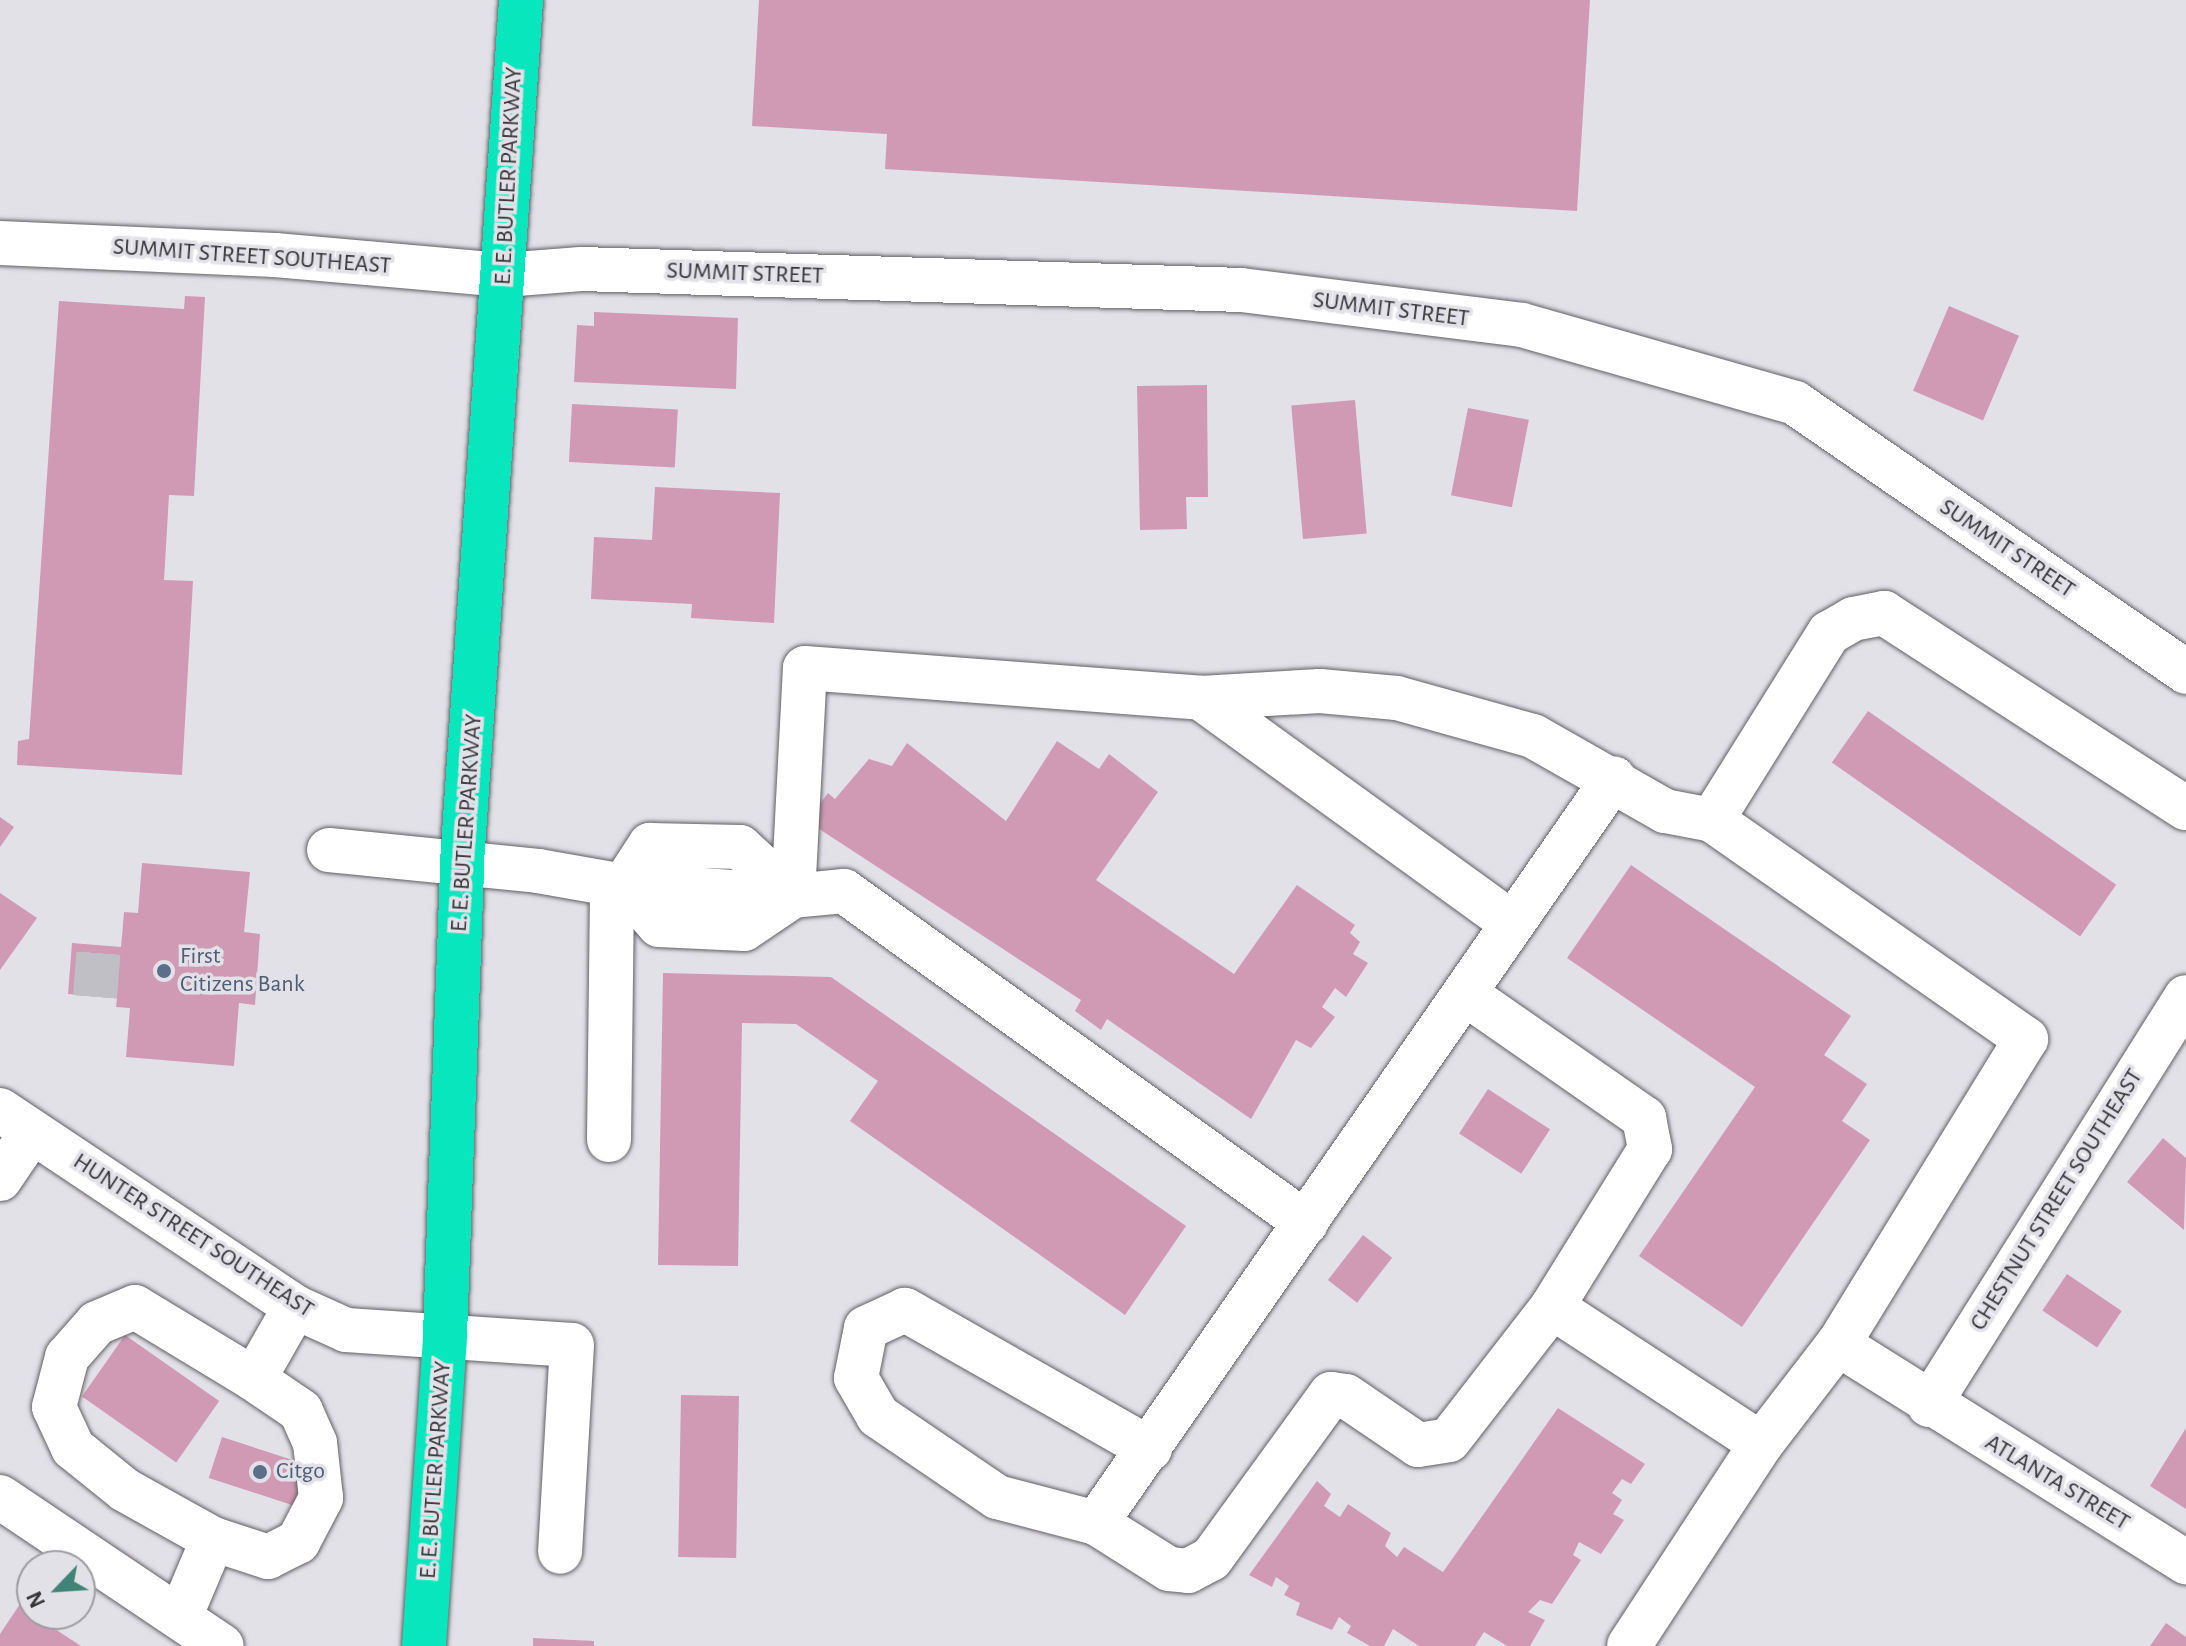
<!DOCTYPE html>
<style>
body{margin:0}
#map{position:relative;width:2186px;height:1646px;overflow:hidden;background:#e3e1e8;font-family:"Alegreya Sans",sans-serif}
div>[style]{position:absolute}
.building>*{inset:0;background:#d09ab4;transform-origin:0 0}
.minor-tunnel>*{height:44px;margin-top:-22px;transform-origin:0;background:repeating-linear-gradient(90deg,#c0bfc5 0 44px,transparent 0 66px)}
.roads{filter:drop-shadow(0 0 2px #626066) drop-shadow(0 0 2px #626066)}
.minor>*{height:44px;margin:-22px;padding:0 22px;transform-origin:22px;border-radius:22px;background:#fff}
.highway>*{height:44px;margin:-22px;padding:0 22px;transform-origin:22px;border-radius:22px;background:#08e6bd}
.dots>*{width:22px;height:22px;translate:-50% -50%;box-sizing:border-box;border:4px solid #e3e1e8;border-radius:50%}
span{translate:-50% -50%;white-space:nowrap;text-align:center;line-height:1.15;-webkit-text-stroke:7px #e3e1e8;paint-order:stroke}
.street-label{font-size:24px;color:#363638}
.service-label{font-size:24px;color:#4e5e75}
.left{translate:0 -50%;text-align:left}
.north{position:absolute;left:16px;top:1550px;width:80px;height:80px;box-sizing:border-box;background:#e3e1e8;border:2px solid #9e9da2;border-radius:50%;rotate:245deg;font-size:22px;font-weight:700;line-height:32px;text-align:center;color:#363638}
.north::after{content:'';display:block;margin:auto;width:28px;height:36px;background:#408477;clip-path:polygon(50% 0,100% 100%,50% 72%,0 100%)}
</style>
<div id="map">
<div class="building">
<div style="clip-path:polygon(759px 0,1590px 0,1577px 211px,885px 169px,887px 134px,752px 126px)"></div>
<div style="clip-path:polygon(185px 296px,205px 297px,194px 496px,169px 495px,164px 580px,193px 581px,182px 775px,17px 765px,18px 741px,29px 739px,59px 301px,184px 309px)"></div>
<div style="left:1949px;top:306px;width:76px;height:92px;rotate:23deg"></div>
<div style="clip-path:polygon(594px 312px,738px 318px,736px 389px,574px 382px,577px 325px,594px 326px)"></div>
<div style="clip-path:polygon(1207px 385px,1208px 497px,1186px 497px,1187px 529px,1140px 530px,1137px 386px)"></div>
<div style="left:1355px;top:400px;width:134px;height:64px;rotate:85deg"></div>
<div style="left:572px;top:404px;width:106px;height:58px;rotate:3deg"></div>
<div style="left:1468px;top:408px;width:62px;height:89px;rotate:11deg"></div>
<div style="clip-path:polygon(655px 487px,780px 493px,774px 623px,691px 618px,692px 604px,591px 599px,594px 537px,652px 540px)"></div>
<div style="left:1868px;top:711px;width:303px;height:63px;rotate:35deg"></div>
<div style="clip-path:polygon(1057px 741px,1099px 769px,1109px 754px,1158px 792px,1096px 880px,1234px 974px,1297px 885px,1355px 925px,1350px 933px,1360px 942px,1353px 954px,1368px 963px,1346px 997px,1335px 988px,1322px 1007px,1335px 1017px,1311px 1048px,1296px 1040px,1251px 1119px,1107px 1019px,1101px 1030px,1075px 1011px,1081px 1000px,807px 821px,828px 793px,835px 799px,869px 759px,892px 766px,907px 743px,1006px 821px)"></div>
<div style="clip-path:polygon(0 817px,14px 827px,0 847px)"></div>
<div style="clip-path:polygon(142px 863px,250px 872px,244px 932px,260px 934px,255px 1005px,239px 1003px,234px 1066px,126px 1057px,130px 1008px,116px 1007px,117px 998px,68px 994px,72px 943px,121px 947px,124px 912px,138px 913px)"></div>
<div style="clip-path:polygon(1631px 865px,1851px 1016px,1824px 1055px,1867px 1084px,1842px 1121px,1870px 1140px,1742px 1327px,1639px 1256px,1755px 1087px,1567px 958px)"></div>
<div style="clip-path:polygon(0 893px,37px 918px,0 970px)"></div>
<div style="clip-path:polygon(663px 973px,831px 977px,1186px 1226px,1125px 1315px,850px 1121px,878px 1081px,796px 1024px,742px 1023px,738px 1266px,658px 1265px)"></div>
<div style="left:1488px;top:1089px;width:74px;height:53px;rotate:33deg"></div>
<div style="clip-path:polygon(2163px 1138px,2186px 1158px,2184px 1230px,2127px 1182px)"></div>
<div style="left:1363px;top:1235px;width:37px;height:57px;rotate:38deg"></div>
<div style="left:2067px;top:1274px;width:66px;height:44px;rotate:34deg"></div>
<div style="left:125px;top:1335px;width:115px;height:75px;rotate:35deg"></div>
<div style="left:681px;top:1395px;width:58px;height:162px;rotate:1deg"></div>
<div style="clip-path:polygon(1558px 1408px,1645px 1464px,1631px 1484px,1622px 1479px,1612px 1493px,1622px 1500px,1613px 1514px,1624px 1520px,1601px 1554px,1579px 1542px,1573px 1555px,1581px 1560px,1552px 1604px,1540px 1600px,1528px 1612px,1545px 1620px,1530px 1646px,1507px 1646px,1484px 1632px,1475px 1646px,1419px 1646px,1393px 1629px,1384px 1646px,1370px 1646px,1347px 1633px,1351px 1626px,1339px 1617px,1332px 1630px,1296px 1615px,1300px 1603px,1284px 1595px,1289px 1586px,1276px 1577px,1272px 1587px,1249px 1575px,1317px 1481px,1331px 1494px,1324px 1506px,1340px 1517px,1348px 1504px,1391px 1533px,1385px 1546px,1397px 1557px,1404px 1547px,1443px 1572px)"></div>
<div style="clip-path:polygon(2186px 1428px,2186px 1509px,2150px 1486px)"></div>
<div style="left:222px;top:1437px;width:93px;height:43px;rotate:18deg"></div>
<div style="clip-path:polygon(20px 1604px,32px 1614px,81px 1646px,0 1646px,0 1634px)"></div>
<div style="clip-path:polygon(2166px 1623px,2186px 1637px,2186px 1646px,2150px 1646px)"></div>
<div style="clip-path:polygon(533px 1638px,594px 1641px,594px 1646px,533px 1646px)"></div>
</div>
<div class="minor-tunnel">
<div style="left:95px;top:997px;width:52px;rotate:-85.6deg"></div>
</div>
<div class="roads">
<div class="minor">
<div style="left:0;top:243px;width:275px;rotate:2.5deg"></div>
<div style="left:275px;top:255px;width:230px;rotate:5deg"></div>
<div style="left:504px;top:275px;width:77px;rotate:-4.5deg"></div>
<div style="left:581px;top:269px;width:660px;rotate:1.82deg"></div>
<div style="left:1241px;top:290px;width:283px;rotate:7.1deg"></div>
<div style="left:1522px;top:325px;width:284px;rotate:15.9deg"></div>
<div style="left:1795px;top:403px;width:475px;rotate:34.5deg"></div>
<div style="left:1201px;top:698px;width:382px;rotate:35.9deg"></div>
<div style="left:1712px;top:820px;width:221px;rotate:-58deg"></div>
<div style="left:1829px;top:633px;width:28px;rotate:-30deg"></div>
<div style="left:1853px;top:619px;width:32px;rotate:-11deg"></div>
<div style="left:1884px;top:613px;width:359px;rotate:32.9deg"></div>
<div style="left:329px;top:850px;width:210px;rotate:5.7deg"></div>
<div style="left:538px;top:871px;width:75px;rotate:10deg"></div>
<div style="left:612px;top:884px;width:181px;rotate:3.8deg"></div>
<div style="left:624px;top:885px;width:48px;rotate:-57deg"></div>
<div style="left:650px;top:845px;width:90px;rotate:1.3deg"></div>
<div style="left:740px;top:847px;width:72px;rotate:42.8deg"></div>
<div style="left:624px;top:885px;width:53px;rotate:48.8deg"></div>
<div style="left:659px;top:925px;width:85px;rotate:2.7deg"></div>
<div style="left:744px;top:929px;width:59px;rotate:-34deg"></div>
<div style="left:1467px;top:995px;width:216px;rotate:34.8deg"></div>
<div style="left:1644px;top:1118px;width:32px;rotate:79deg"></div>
<div style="left:1650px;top:1149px;width:186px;rotate:121.8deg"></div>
<div style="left:0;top:1110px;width:355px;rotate:33.7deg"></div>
<div style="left:295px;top:1307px;width:56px;rotate:24.3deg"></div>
<div style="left:346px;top:1330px;width:226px;rotate:3.8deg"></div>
<div style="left:572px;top:1345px;width:207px;rotate:93.3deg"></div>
<div style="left:609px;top:1140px;width:256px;rotate:-89.3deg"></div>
<div style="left:0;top:1179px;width:57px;rotate:-55.8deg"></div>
<div style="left:1306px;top:1223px;width:569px;rotate:-144.3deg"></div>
<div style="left:844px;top:891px;width:51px;rotate:174.4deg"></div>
<div style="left:793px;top:896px;width:228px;rotate:-87deg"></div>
<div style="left:805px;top:668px;width:397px;rotate:4.3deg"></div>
<div style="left:1201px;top:698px;width:119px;rotate:-3.4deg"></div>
<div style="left:1320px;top:691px;width:77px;rotate:5.2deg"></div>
<div style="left:1397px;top:698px;width:141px;rotate:15.6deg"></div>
<div style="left:1533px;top:736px;width:152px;rotate:29.6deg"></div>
<div style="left:1665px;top:811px;width:48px;rotate:10.8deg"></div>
<div style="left:1712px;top:820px;width:383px;rotate:34.9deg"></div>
<div style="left:2026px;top:1039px;width:358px;rotate:121.6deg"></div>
<div style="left:1929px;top:1405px;width:482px;rotate:-57.8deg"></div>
<div style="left:1761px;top:1444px;width:126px;rotate:-52.4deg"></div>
<div style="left:1838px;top:1344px;width:411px;rotate:32.1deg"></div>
<div style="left:1150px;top:1449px;width:282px;rotate:-150.4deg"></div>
<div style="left:905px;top:1310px;width:43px;rotate:155.2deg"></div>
<div style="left:866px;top:1328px;width:51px;rotate:101.3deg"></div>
<div style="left:856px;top:1378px;width:44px;rotate:59.9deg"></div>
<div style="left:878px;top:1416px;width:144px;rotate:34.2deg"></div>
<div style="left:997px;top:1497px;width:102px;rotate:14.7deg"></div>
<div style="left:1096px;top:1523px;width:86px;rotate:32.2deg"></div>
<div style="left:1169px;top:1569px;width:19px;rotate:6deg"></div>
<div style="left:1188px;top:1571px;width:26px;rotate:-28deg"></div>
<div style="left:1211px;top:1559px;width:204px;rotate:-54deg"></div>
<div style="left:1331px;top:1394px;width:15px;rotate:8deg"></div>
<div style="left:1346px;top:1396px;width:87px;rotate:34.2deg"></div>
<div style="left:1418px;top:1445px;width:31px;rotate:-9deg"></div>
<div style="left:1449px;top:1440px;width:168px;rotate:-52.2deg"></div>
<div style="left:1552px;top:1307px;width:250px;rotate:33.2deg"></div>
<div style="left:1761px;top:1444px;width:241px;rotate:123.2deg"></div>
<div style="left:0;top:1497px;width:267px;rotate:33.9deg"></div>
<div style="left:1096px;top:1523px;width:907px;rotate:-55.19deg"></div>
<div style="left:213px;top:1539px;width:58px;rotate:18.1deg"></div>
<div style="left:268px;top:1557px;width:34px;rotate:-27deg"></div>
<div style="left:298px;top:1542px;width:50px;rotate:-62.4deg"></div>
<div style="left:321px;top:1498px;width:55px;rotate:-96.2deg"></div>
<div style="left:315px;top:1443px;width:35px;rotate:-114deg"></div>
<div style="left:301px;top:1411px;width:57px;rotate:-145.8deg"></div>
<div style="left:180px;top:1617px;width:85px;rotate:-67.1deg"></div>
<div style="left:213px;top:1539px;width:101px;rotate:-150.9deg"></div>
<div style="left:125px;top:1490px;width:67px;rotate:-141.1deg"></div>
<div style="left:73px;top:1448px;width:45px;rotate:-114.9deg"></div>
<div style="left:54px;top:1407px;width:52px;rotate:-75.4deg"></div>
<div style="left:67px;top:1357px;width:45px;rotate:-48.6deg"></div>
<div style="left:97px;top:1323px;width:41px;rotate:-22.8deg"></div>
<div style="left:135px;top:1307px;width:139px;rotate:31.2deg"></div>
<div style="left:254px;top:1379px;width:83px;rotate:-60.3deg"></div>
</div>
<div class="highway">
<div style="left:424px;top:1646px;width:313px;rotate:-86.1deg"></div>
<div style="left:445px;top:1334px;width:472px;rotate:-87.9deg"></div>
<div style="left:462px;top:862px;width:864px;rotate:-86.08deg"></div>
</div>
</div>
<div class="dots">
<div style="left:164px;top:971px;background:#5c6f8a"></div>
<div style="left:260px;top:1472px;background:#5c6f8a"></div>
</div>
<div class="street-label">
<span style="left:509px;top:176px;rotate:-87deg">E. E. BUTLER PARKWAY</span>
<span style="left:252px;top:257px;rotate:4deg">SUMMIT STREET SOUTHEAST</span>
<span style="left:745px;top:274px;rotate:2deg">SUMMIT STREET</span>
<span style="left:1391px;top:310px;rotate:7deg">SUMMIT STREET</span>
<span style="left:2007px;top:549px;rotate:34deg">SUMMIT STREET</span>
<span style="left:467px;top:823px;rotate:-86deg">E. E. BUTLER PARKWAY</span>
<span style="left:2057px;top:1200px;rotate:-58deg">CHESTNUT STREET SOUTHEAST</span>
<span style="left:193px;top:1236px;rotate:33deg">HUNTER STREET SOUTHEAST</span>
<span style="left:436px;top:1470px;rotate:-86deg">E. E. BUTLER PARKWAY</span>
<span style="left:2057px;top:1483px;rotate:31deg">ATLANTA STREET</span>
</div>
<div class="service-label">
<span class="left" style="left:180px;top:971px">First<br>Citizens Bank</span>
<span class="left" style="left:276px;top:1472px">Citgo</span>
</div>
<div class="north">N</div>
</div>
